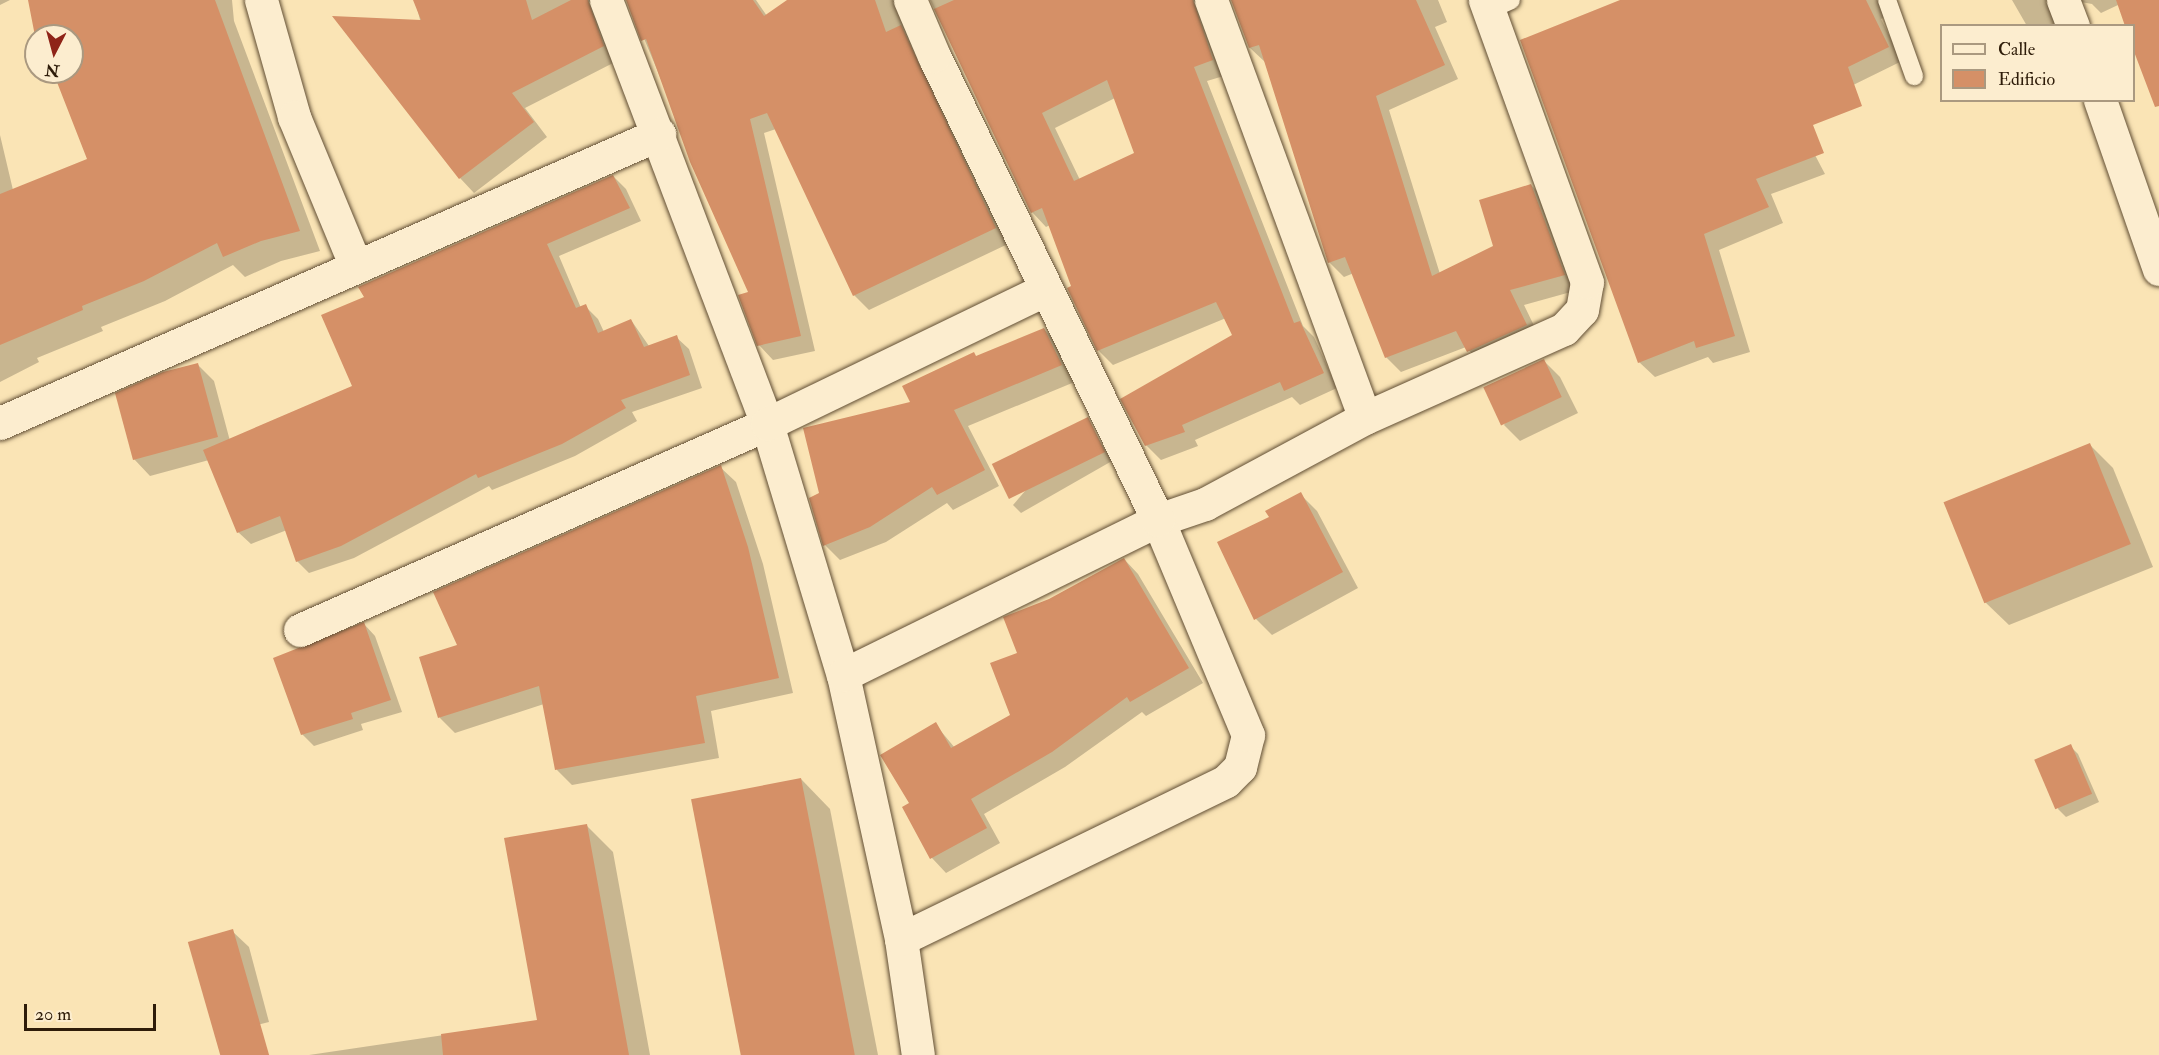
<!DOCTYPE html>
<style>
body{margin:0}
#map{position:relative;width:2159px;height:1055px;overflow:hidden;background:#fae4b5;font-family:"IM FELL Double Pica",serif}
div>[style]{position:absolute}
.shadow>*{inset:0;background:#0003}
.building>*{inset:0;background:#d59067;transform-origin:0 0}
.roads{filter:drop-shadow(0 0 2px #614e34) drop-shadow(0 0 2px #614e34)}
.lane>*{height:18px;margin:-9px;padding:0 9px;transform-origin:9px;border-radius:9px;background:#fcedcf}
.street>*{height:33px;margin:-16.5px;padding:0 16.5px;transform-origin:16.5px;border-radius:16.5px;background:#fcedcf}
.secondary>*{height:33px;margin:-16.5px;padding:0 16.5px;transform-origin:16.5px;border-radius:16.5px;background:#fcedcf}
span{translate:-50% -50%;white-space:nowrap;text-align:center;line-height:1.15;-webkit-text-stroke:6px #fcedcf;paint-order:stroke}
.legend{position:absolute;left:1940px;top:24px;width:195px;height:78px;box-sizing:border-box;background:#fcedcf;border:2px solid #aa9980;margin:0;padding:8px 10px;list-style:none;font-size:18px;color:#2e1c09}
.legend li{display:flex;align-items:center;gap:12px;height:30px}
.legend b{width:30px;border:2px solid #aa9980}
.north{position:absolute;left:24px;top:24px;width:60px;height:60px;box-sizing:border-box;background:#fcedcf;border:2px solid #aa9980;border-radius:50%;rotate:186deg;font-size:16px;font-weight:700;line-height:24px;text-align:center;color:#2e1c09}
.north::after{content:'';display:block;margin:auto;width:21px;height:27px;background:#8f2418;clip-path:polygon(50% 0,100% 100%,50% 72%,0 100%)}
.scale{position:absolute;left:24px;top:1004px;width:132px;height:27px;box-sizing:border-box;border:3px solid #2e1c09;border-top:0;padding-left:8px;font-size:18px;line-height:21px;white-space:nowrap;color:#2e1c09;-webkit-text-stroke:4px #fcedcf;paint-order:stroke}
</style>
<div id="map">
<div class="shadow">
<div style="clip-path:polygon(0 0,10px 0,0 5px)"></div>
<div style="clip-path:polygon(29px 0,232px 0,234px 21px,320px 251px,281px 261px,245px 277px,233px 265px,165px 301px,101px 327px,103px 331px,37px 358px,39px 362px,0 382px,0 135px,13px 190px,89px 160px,54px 72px,72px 72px,72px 36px,40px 36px)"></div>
<div style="clip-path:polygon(415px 0,612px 0,617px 61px,525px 108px,547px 137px,474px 193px,460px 178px)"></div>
<div style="clip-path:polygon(628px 0,756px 0,767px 16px,810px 0,914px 0,1010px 243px,869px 310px,854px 295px,776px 129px,764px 133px,815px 351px,773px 360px,759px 345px,750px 293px)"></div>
<div style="clip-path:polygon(evenodd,930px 0,1216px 0,1227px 75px,1207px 81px,1303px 326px,1314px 337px,1337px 388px,1300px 405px,1292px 397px,1195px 440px,1198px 446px,1161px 460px,1146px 445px,1234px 335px,1226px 318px,1113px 365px,1098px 350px,1050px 225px,1046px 227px,1032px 212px,930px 0,1115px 98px,1136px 154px,1080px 180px,1055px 128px,1115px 98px)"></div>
<div style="clip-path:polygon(1233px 0,1438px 0,1447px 22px,1435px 27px,1458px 79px,1389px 110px,1440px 274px,1495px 247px,1531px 185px,1546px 200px,1578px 290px,1524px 305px,1541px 340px,1483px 366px,1466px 347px,1401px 372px,1386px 357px,1354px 273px,1344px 277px,1329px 262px,1265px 62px,1250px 48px)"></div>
<div style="clip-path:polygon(1625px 0,1733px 0,1825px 174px,1771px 194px,1783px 223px,1719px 250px,1750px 352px,1713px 363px,1708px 357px,1655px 377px,1639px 362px)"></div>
<div style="clip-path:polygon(1796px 0,1886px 0,1890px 15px,1881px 19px,1902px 61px,1843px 90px)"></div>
<div style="clip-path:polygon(2012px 0,2159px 0,2159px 88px,2134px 26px,2118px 5px,2101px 13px,2092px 4px,2075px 1px,2065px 26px,2027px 26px)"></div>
<div style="clip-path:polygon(613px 176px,626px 189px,641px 221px,559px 256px,581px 308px,585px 306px,598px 319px,604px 332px,631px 320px,649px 346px,676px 337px,689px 349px,702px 388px,632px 412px,637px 421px,575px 456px,492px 490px,489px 486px,354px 558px,309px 573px,297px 561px,287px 530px,251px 544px,238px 532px,209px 460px,150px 476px,134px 459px,197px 364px,214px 381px,230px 441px,354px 387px,366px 298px)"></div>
<div style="clip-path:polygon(1044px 329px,1059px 345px,1077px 381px,968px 426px,999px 486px,953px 510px,947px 503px,886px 542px,840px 560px,825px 545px,821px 494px,912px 403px)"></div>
<div style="clip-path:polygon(1543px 360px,1560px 377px,1578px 413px,1520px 441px,1504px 425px)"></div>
<div style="clip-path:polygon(1087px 419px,1112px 461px,1021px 513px,1013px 505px)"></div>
<div style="clip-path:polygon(2090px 445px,2113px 468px,2153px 567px,2009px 625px,1985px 602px,1945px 503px)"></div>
<div style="clip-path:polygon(720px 467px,736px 482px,763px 564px,793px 693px,711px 711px,719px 758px,572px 785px,557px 770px,544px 704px,455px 733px,440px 718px,420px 658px,459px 646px)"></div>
<div style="clip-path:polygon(1300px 494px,1317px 511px,1358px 588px,1272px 635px,1256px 619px,1271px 518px)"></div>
<div style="clip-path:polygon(1124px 559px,1138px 574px,1203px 683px,1146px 716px,1142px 712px,1065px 767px,984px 814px,1000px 843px,946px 873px,932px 858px,904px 808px,911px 804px,935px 724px,955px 748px,1012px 716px,1018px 654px,1050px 601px)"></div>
<div style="clip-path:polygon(364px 624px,375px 636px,402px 712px,361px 724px,363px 730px,314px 746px,302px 734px)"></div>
<div style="clip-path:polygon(2070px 746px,2078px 754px,2099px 802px,2066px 817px,2058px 809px)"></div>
<div style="clip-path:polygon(801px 779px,830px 809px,878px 1055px,743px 1055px)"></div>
<div style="clip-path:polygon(586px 825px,613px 852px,650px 1055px,309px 1055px,538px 1021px)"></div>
<div style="clip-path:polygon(232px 931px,249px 947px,269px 1022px,226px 1033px)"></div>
</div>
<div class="building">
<div style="clip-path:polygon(28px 0,215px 0,300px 231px,261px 241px,223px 257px,217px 243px,144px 281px,82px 306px,83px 310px,0 345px,0 194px,87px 159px,53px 72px,72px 72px,72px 36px,35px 36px)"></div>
<div style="clip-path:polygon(413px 0,526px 0,532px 20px,571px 0,588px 0,604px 46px,512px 93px,534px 122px,459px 179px,332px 16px,421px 20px)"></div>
<div style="clip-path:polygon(626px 0,753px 0,764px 16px,787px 0,875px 0,886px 32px,901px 25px,996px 228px,853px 296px,767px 113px,750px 119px,801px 336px,757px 346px,738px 295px,748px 292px,690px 162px,646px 39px,641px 41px)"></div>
<div style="clip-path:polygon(evenodd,954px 0,1193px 0,1213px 60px,1194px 67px,1294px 323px,1300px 321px,1324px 373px,1284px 391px,1280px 382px,1182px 425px,1185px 432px,1145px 446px,1120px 399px,1232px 335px,1216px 302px,1097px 351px,1067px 288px,1071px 286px,1042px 208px,1031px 213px,934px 9px,954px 0,1107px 80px,1134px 153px,1074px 181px,1042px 113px,1107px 80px)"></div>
<div style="clip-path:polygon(1231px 0,1416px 0,1445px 65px,1376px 96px,1432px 276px,1493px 246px,1479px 200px,1531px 184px,1565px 275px,1510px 290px,1527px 325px,1467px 352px,1456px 331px,1385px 358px,1345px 257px,1328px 263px,1259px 45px,1249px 48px)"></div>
<div style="clip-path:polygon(1620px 0,1866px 0,1889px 47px,1848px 67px,1862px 106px,1813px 125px,1824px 153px,1756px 179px,1769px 207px,1704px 234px,1735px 336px,1696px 348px,1694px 341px,1638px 363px,1520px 40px)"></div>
<div style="clip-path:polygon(2116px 0,2159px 0,2159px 106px,2155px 107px,2133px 49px,2133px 26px,2125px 26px)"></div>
<div style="clip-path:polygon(613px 175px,630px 208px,547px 244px,576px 308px,586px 304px,598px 333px,631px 319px,644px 347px,677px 335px,690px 375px,621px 400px,626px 408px,562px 444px,478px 478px,476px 474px,341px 546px,296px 562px,280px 516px,237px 533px,203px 450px,352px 386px,321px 315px,364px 297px,358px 287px)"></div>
<div style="clip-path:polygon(1044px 328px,1062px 365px,954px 410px,985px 470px,937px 495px,932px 487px,870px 527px,823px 546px,809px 498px,819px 493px,803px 428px,910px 402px,902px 386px,974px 352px,976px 356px)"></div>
<div style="left:1544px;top:359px;width:42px;height:67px;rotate:65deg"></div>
<div style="clip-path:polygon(198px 363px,218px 437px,133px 460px,115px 393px,163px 372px)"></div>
<div style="left:1088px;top:417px;width:39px;height:107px;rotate:64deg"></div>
<div style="left:2090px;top:443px;width:109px;height:158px;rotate:68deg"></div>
<div style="clip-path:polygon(721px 465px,748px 547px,779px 678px,696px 696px,705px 743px,555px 770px,539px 686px,438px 718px,419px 657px,457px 645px,433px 592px)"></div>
<div style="clip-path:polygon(1301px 492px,1343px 572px,1254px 620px,1217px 542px,1269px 517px,1265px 511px)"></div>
<div style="clip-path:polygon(1124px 558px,1189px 668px,1130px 702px,1127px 697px,1052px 752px,971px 799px,987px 828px,930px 859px,902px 807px,909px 803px,880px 755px,936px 722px,951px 748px,1010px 715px,990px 663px,1017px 653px,1003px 617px,1049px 599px)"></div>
<div style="clip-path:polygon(364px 622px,391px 700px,351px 713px,353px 719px,301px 735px,273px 658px)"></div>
<div style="left:2071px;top:744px;width:54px;height:40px;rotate:67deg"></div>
<div style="left:801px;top:778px;width:282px;height:112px;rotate:79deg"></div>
<div style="clip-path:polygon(587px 824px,629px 1055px,443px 1055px,441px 1034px,537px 1020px,504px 838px)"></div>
<div style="left:233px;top:929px;width:131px;height:47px;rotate:74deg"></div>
</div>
<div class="roads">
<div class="lane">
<div style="left:1887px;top:0;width:81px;rotate:70.4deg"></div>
<div style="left:1489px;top:10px;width:24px;rotate:-24deg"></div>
</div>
<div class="street">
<div style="left:261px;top:0;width:122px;rotate:74.2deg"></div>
<div style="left:294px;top:117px;width:162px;rotate:67.5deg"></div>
<div style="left:606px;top:0;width:454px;rotate:69.2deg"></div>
<div style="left:767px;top:424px;width:262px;rotate:73.2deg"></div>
<div style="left:843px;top:675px;width:270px;rotate:77.6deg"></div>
<div style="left:901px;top:939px;width:117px;rotate:81.7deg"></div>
<div style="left:1211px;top:0;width:445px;rotate:69.8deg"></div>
<div style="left:0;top:423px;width:720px;rotate:-23.68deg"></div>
<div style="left:300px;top:630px;width:510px;rotate:-23.8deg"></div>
<div style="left:767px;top:424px;width:310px;rotate:-25.8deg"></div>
<div style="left:843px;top:675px;width:351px;rotate:-26.2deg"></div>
<div style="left:1158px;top:520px;width:50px;rotate:-18.8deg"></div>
<div style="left:1205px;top:504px;width:182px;rotate:-28.3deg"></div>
<div style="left:1365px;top:418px;width:218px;rotate:-24.1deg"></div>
<div style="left:1564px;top:329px;width:26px;rotate:-47deg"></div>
<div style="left:1582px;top:310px;width:28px;rotate:-80deg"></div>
<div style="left:1587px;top:282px;width:300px;rotate:-109.9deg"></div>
<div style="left:901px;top:939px;width:361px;rotate:-25.9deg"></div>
<div style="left:1226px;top:781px;width:20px;rotate:-45deg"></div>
<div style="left:1240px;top:767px;width:33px;rotate:-76deg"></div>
<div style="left:1248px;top:735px;width:233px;rotate:-112.7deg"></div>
<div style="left:1158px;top:520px;width:515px;rotate:-115.77deg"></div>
<div style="left:934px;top:56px;width:61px;rotate:-113.2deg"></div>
</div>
<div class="secondary">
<div style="left:2063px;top:0;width:28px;rotate:69deg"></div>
<div style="left:2100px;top:100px;width:179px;rotate:70.8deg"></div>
</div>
</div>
<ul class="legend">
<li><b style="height:8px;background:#fcedcf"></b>Calle</li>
<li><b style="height:16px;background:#d59067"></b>Edificio</li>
</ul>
<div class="north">N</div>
<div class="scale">20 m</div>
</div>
